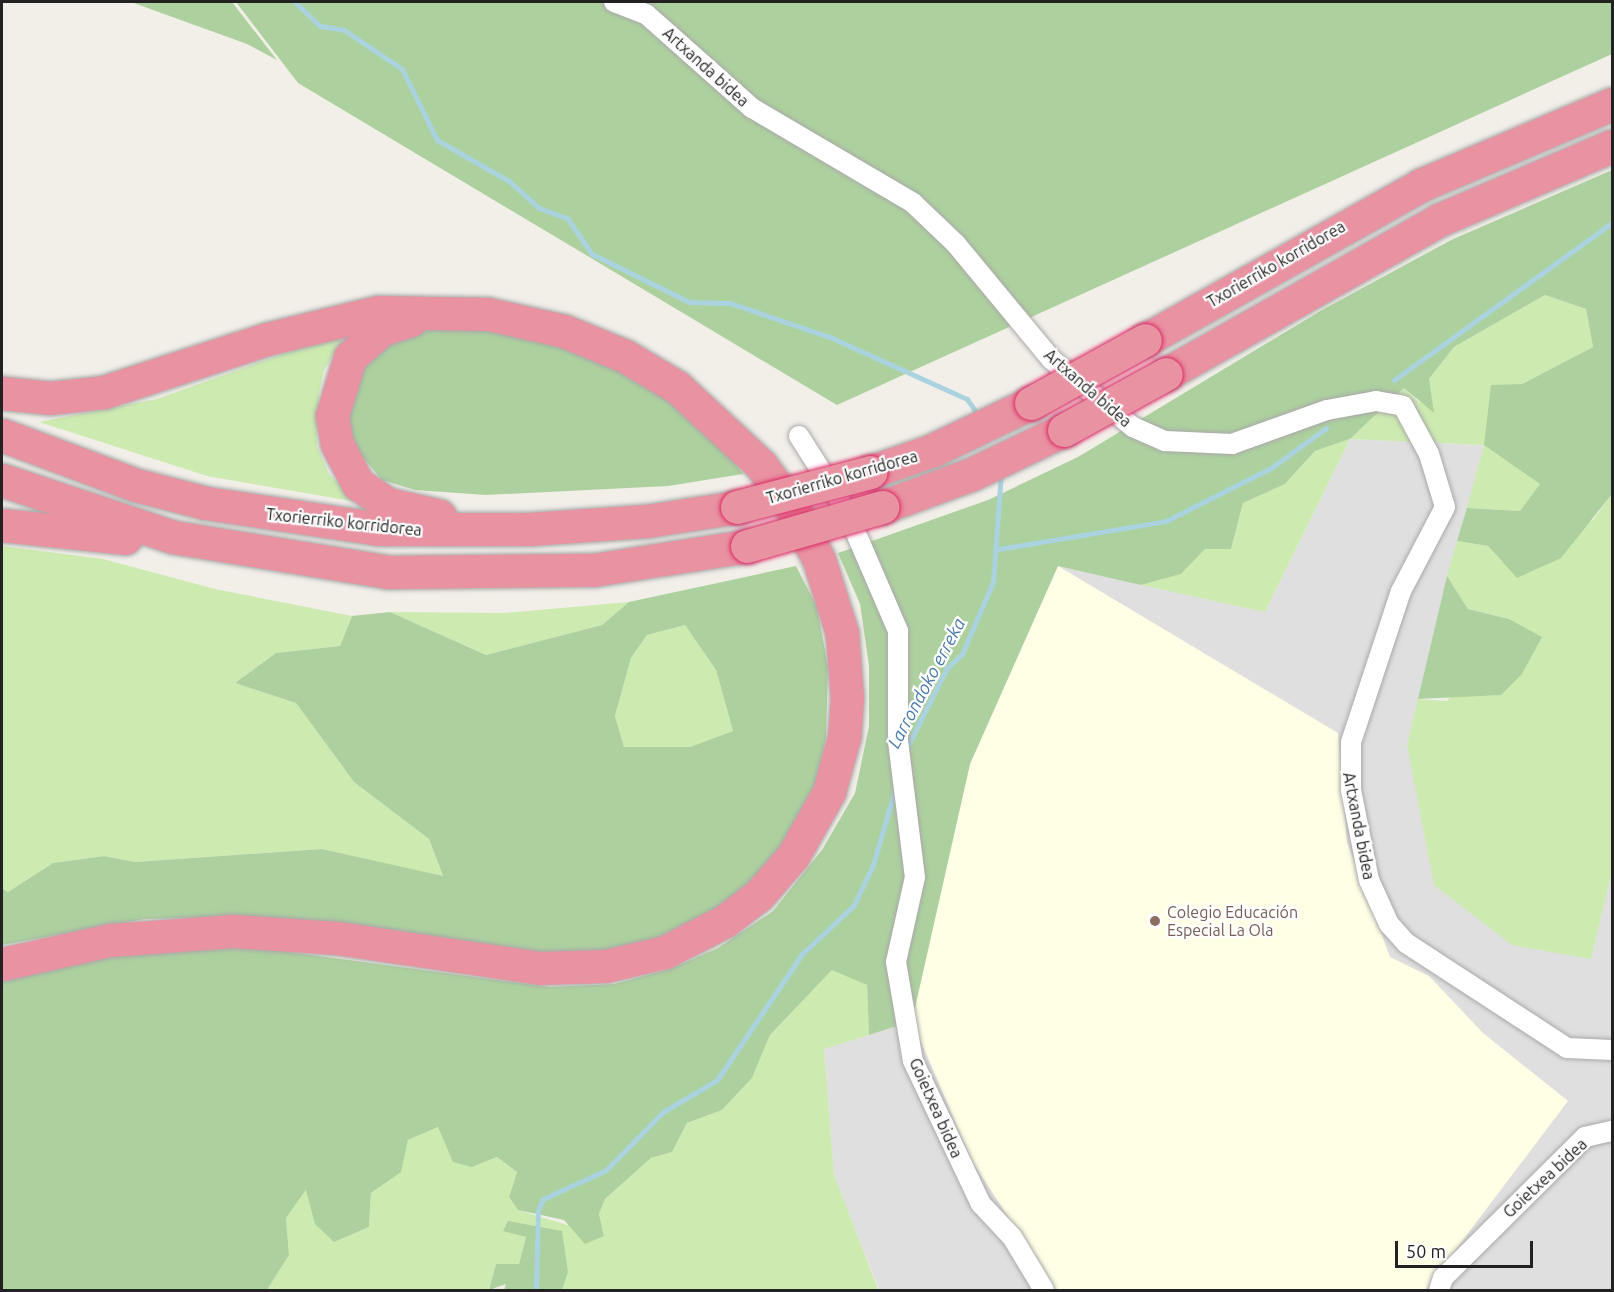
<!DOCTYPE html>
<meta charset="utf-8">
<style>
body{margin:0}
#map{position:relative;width:1614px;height:1292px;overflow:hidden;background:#f2efe9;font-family:Ubuntu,sans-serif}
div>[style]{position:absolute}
.residential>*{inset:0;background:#e0dfdf}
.education>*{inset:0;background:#ffffe5}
.grass>*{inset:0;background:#cdebb0}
.forest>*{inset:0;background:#add19e}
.stream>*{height:5px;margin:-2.5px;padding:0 2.5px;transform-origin:2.5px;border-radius:2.5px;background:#aad3df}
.roads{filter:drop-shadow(0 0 2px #a9a9a9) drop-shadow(0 0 2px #a9a9a9)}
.street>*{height:20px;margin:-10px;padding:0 10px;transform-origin:10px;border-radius:10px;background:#fff}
.highway>*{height:33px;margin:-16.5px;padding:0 16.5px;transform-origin:16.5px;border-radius:16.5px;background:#e892a2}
.bridges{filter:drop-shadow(0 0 2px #dc2a67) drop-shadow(0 0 2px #dc2a67)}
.highway-bridge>*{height:33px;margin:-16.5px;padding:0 16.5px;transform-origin:16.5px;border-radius:16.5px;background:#e892a2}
.dots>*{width:16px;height:16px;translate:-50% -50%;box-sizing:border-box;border:3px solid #fff;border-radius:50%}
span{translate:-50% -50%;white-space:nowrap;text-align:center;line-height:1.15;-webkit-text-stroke:4.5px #fff;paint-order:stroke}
.street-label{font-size:16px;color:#222}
.education-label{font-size:16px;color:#785e54}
.left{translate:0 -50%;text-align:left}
.water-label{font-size:18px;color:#4a7aab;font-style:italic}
.frame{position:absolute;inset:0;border:3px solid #222;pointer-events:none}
.scale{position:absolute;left:1395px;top:1241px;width:138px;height:27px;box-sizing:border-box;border:3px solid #222;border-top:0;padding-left:8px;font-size:18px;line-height:21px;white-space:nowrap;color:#222;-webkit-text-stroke:4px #fff;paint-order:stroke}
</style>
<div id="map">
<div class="residential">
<div style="clip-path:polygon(1350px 439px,1484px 445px,1407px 745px,1591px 959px,1612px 871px,1612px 1290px,879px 1290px,834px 1176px,824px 1049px,912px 1021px,970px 764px,1058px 566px,1265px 612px)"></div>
</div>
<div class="education">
<div style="clip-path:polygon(1058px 566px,1338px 733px,1347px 842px,1390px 957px,1429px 976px,1483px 1033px,1568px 1101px,1425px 1290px,1056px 1290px,973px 1163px,912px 1021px,970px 764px)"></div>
</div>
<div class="grass">
<div style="clip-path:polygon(1545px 295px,1586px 309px,1593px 347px,1522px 384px,1485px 445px,1541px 483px,1520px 511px,1467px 508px,1484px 445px,1350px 439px,1265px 612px,1141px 585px,1181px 574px,1205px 549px,1231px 549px,1243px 503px,1285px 484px,1315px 451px,1350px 439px,1404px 388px,1420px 403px,1429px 379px,1454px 347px)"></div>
<div style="clip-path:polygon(336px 335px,342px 341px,324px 370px,319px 393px,317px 446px,329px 474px,357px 502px,207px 476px,39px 422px,157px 399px)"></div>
<div style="clip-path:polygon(1612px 494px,1612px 871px,1591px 959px,1512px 945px,1434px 885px,1407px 745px,1418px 699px,1447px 701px,1509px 619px,1468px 609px,1447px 576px,1457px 541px,1488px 546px,1502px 562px,1593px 520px)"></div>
<div style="clip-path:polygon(2px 546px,103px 559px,215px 589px,352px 616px,340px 646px,276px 653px,235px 683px,296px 703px,354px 782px,429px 839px,443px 877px,322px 849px,135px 862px,104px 856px,53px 863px,8px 892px,2px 888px)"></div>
<div style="clip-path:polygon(629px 602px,602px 625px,486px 655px,390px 612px,504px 613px)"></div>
<div style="clip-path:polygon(685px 625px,716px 670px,733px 731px,690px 747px,624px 747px,615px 716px,631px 658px,647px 635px)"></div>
<div style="clip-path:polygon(833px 969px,867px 985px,869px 1035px,824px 1049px,834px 1175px,878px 1289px,899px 1290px,562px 1290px,565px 1255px,526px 1237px,519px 1264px,496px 1264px,489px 1290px,267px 1290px,289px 1255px,286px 1218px,307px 1189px,334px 1242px,369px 1227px,371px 1193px,400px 1172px,408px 1140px,438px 1127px,472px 1167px,497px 1157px,517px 1172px,509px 1197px,518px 1210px,604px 1236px,599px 1214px,605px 1199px,651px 1158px,672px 1152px,687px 1123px,722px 1110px,752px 1078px,770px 1035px)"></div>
</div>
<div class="forest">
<div style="clip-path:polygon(131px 2px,232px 2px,277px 60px,247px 44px)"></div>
<div style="clip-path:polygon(236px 2px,1612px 2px,1612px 54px,837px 405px,298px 83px)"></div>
<div style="clip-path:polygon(1612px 170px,1612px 494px,1561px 558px,1517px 578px,1488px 546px,1457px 541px,1467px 508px,1520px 511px,1540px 484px,1484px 445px,1491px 385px,1522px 384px,1593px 347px,1586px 309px,1545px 295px,1454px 347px,1429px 379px,1434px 413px,1404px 388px,1350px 439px,1315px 451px,1285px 484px,1243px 503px,1231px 549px,1205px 549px,1181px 574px,1141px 585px,1058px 566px,970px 764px,912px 1021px,869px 1035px,867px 985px,832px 970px,770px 1035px,752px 1078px,722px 1110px,687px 1123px,672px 1152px,651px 1158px,605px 1199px,599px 1214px,604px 1236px,585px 1244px,564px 1220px,518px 1210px,509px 1197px,517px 1172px,497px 1157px,472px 1167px,453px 1162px,438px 1127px,408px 1140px,401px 1172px,371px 1193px,369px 1227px,334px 1242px,315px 1224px,306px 1190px,286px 1218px,289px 1255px,267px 1290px,2px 1290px,2px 980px,155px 947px,244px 946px,550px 987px,614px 984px,670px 969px,718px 948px,773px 911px,822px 850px,855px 793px,869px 726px,869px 666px,860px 604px,838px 553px,988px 500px,1078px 457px,1322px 310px,1451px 240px)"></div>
<div style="clip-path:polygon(452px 326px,485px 328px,586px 352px,659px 392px,719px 442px,743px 474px,668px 486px,486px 495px,415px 490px,382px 480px,354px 447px,348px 424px,356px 380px,368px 360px,401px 335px)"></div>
<div style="clip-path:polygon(evenodd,796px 566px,817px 607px,828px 667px,826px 737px,815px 793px,791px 836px,731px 902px,645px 944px,561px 959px,226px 917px,145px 919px,2px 945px,2px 888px,8px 892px,53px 863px,104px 856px,135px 862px,322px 849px,443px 876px,429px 839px,354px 782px,296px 703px,235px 683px,276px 653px,340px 646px,352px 616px,390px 612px,486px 655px,602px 625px,629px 602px,796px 566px,685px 625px,716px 670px,733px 731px,690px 747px,624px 747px,615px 716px,631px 658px,647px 635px,685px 625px)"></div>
<div style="clip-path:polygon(1447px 576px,1468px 609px,1509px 619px,1542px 637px,1522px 674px,1501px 695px,1418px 699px)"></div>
<div style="clip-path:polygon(508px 1221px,562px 1231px,568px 1272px,562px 1290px,504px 1290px,506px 1284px,489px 1290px,496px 1264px,519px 1264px,526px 1237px,503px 1231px)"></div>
</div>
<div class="stream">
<div style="left:295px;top:2px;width:35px;rotate:44deg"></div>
<div style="left:320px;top:26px;width:24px;rotate:9deg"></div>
<div style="left:344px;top:30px;width:70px;rotate:33.9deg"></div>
<div style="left:402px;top:69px;width:79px;rotate:63.8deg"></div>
<div style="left:437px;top:140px;width:83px;rotate:29.7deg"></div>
<div style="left:509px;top:181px;width:40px;rotate:42deg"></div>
<div style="left:539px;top:208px;width:30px;rotate:20deg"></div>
<div style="left:567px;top:218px;width:44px;rotate:55.2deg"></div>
<div style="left:592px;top:254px;width:108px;rotate:26.3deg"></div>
<div style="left:689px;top:302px;width:41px;rotate:1.4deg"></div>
<div style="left:730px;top:303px;width:108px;rotate:18.9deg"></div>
<div style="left:832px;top:338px;width:148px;rotate:24.3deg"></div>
<div style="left:967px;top:399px;width:19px;rotate:55deg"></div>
<div style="left:1394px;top:380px;width:269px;rotate:-35.8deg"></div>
<div style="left:999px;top:549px;width:169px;rotate:-9.5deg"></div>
<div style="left:1166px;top:521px;width:118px;rotate:-26.8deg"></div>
<div style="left:1271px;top:468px;width:68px;rotate:-36deg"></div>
<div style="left:906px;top:749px;width:91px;rotate:-63.2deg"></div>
<div style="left:947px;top:668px;width:21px;rotate:-43deg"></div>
<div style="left:962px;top:654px;width:78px;rotate:-66.7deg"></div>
<div style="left:993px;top:582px;width:109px;rotate:-85.8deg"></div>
<div style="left:536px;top:1290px;width:80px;rotate:-88.6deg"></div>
<div style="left:538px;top:1210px;width:12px;rotate:-66deg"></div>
<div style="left:543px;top:1199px;width:69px;rotate:-24.7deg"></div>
<div style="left:606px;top:1170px;width:81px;rotate:-45.5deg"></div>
<div style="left:663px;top:1112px;width:63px;rotate:-30.7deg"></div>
<div style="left:717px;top:1080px;width:152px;rotate:-56deg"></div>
<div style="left:802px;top:954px;width:71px;rotate:-43.3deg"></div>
<div style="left:854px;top:905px;width:44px;rotate:-64.6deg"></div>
<div style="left:873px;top:865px;width:82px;rotate:-73.8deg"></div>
</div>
<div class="roads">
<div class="street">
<div style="left:614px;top:2px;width:34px;rotate:21deg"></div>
<div style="left:646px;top:14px;width:142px;rotate:41.6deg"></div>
<div style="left:752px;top:108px;width:187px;rotate:30.5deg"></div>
<div style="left:913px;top:203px;width:59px;rotate:43.6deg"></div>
<div style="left:956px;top:244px;width:149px;rotate:50.4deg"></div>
<div style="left:1051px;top:359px;width:107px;rotate:39.7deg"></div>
<div style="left:1133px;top:427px;width:35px;rotate:24deg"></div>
<div style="left:1165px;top:441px;width:67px;rotate:2.6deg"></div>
<div style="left:1232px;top:444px;width:101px;rotate:-19.7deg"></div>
<div style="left:1327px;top:410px;width:50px;rotate:-10.4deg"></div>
<div style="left:1376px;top:401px;width:27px;rotate:10deg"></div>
<div style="left:1403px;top:406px;width:55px;rotate:61.6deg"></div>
<div style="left:1429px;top:454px;width:55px;rotate:73.2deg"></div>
<div style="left:1445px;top:507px;width:95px;rotate:117.6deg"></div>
<div style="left:1401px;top:591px;width:159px;rotate:108.3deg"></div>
<div style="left:1351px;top:742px;width:48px;rotate:90deg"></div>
<div style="left:1351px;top:790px;width:92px;rotate:78.7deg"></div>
<div style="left:1369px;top:880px;width:48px;rotate:65.6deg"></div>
<div style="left:1389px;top:924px;width:25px;rotate:48deg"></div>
<div style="left:1406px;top:943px;width:192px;rotate:33.1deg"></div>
<div style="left:1567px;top:1048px;width:45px;rotate:2.5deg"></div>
<div style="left:799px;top:436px;width:88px;rotate:57.6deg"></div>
<div style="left:846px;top:510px;width:132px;rotate:66.7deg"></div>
<div style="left:898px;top:631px;width:110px;rotate:90deg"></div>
<div style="left:898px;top:741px;width:137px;rotate:82.9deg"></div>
<div style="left:915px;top:877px;width:87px;rotate:102.6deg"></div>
<div style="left:896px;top:962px;width:100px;rotate:80.3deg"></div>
<div style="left:913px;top:1061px;width:158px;rotate:64.6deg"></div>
<div style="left:981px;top:1204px;width:45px;rotate:46.8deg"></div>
<div style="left:1012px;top:1237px;width:62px;rotate:58.9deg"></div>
<div style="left:1439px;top:1290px;width:13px;rotate:-72deg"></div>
<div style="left:1443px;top:1278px;width:200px;rotate:-44.8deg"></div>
<div style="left:1585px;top:1137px;width:28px;rotate:-13deg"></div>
</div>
<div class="highway">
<div style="left:411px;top:320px;width:32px;rotate:162deg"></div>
<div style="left:381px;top:330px;width:41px;rotate:138.9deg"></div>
<div style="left:350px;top:357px;width:62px;rotate:107deg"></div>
<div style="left:332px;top:416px;width:28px;rotate:80deg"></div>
<div style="left:337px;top:444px;width:45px;rotate:62.3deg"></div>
<div style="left:358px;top:484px;width:36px;rotate:34deg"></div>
<div style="left:388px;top:504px;width:53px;rotate:13deg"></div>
<div style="left:1145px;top:340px;width:317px;rotate:-29.3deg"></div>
<div style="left:1421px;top:185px;width:207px;rotate:-23deg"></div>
<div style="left:1166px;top:374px;width:313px;rotate:-29.4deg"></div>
<div style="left:1439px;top:220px;width:188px;rotate:-23.2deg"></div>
<div style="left:2px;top:393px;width:48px;rotate:5.9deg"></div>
<div style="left:50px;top:398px;width:54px;rotate:-6.3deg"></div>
<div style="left:104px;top:392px;width:171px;rotate:-18deg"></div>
<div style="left:267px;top:339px;width:114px;rotate:-13.7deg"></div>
<div style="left:378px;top:312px;width:110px;rotate:1deg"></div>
<div style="left:488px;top:314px;width:78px;rotate:12.6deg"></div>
<div style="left:564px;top:331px;width:66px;rotate:22.3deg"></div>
<div style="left:625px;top:356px;width:61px;rotate:30.8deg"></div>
<div style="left:677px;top:387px;width:115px;rotate:42.9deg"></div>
<div style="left:761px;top:465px;width:54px;rotate:54deg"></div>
<div style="left:793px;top:509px;width:57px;rotate:63deg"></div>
<div style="left:819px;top:560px;width:77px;rotate:72.5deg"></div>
<div style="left:842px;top:633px;width:65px;rotate:85.6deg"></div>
<div style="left:847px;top:698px;width:39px;rotate:94deg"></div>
<div style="left:844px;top:737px;width:57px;rotate:105.3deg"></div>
<div style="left:829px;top:792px;width:73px;rotate:119.4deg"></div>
<div style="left:793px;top:856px;width:52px;rotate:131.1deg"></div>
<div style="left:759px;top:895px;width:43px;rotate:142.6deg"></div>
<div style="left:725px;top:921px;width:68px;rotate:152.7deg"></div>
<div style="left:665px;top:952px;width:61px;rotate:166.7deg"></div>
<div style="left:606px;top:966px;width:66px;rotate:178.3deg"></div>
<div style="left:540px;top:968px;width:206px;rotate:-171.6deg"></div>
<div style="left:336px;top:938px;width:103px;rotate:-176.1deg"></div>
<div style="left:233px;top:931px;width:123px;rotate:175.8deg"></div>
<div style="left:110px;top:940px;width:111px;rotate:167.5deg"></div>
<div style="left:2px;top:435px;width:143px;rotate:20.5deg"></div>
<div style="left:136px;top:485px;width:72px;rotate:14.4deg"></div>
<div style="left:206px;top:503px;width:175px;rotate:8.5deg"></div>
<div style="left:379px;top:529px;width:150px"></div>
<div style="left:529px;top:529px;width:118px;rotate:-3.9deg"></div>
<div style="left:647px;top:521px;width:91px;rotate:-8.8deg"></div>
<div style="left:870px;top:472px;width:67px;rotate:-19.2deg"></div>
<div style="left:933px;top:450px;width:109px;rotate:-25.6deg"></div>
<div style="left:2px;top:480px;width:180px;rotate:18.4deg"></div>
<div style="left:173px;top:537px;width:218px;rotate:9.2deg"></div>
<div style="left:388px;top:572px;width:205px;rotate:-0.6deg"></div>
<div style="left:593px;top:570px;width:156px;rotate:-8.9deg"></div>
<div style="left:882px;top:507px;width:96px;rotate:-20.1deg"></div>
<div style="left:972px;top:474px;width:102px;rotate:-25.6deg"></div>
<div style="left:2px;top:525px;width:124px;rotate:6deg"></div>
</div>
</div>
<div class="bridges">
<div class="highway-bridge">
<div style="left:1031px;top:403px;width:130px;rotate:-28.9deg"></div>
<div style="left:1064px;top:430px;width:116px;rotate:-28.8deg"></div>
<div style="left:737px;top:507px;width:138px;rotate:-14.7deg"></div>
<div style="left:747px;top:546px;width:141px;rotate:-16.1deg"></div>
</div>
</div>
<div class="dots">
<div style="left:1155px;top:921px;background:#8d6e63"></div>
</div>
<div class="street-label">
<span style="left:706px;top:67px;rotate:42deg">Artxanda bidea</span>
<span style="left:1276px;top:264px;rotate:-30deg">Txorierriko korridorea</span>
<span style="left:1088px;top:388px;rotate:41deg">Artxanda bidea</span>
<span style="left:842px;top:477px;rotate:-16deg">Txorierriko korridorea</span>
<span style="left:344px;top:522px;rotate:6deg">Txorierriko korridorea</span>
<span style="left:1359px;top:826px;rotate:79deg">Artxanda bidea</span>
<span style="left:936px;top:1108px;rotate:66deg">Goietxea bidea</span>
<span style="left:1545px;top:1178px;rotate:-43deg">Goietxea bidea</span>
</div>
<div class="education-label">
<span class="left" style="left:1167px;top:921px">Colegio Educación<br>Especial La Ola</span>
</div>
<div class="water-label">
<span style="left:926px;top:683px;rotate:-62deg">Larrondoko erreka</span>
</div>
<div class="frame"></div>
<div class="scale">50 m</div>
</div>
